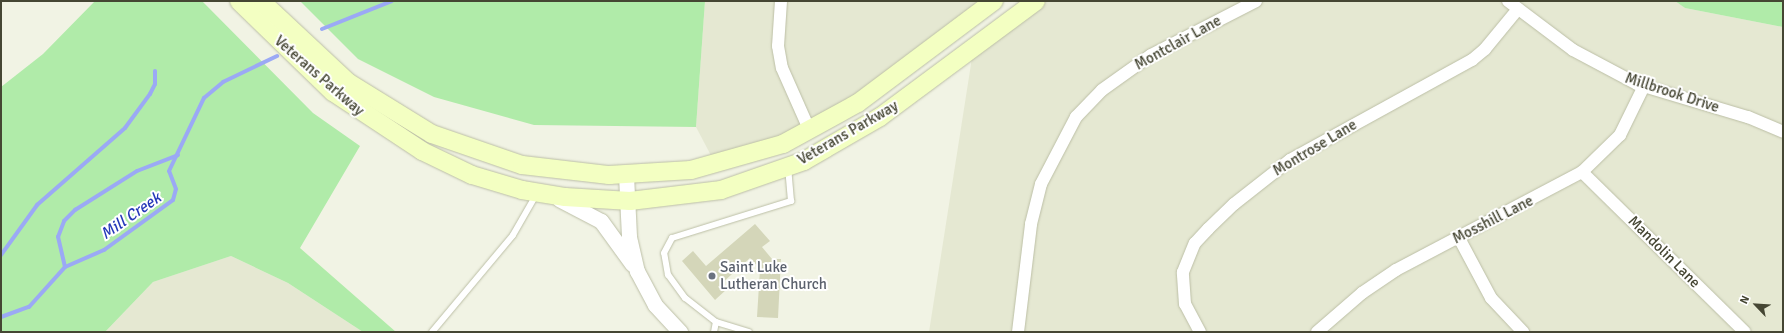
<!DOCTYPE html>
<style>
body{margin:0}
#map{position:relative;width:1784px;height:333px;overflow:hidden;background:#f1f3e4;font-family:Signika,sans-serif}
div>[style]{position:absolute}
.residential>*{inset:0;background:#e5e8d2}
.green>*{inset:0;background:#b0eba9}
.stream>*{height:4px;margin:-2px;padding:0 2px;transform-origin:2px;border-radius:2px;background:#9ba9f5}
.building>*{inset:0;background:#d4d6b9}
.roads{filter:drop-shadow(0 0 1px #bcbfa6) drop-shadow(0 0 1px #bcbfa6)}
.service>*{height:6px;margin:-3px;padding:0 3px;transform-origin:3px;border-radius:3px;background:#fff}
.minor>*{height:12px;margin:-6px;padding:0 6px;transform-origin:6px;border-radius:6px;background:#fff}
.tertiary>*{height:15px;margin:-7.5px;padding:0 7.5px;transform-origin:7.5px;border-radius:7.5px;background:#fff}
.secondary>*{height:18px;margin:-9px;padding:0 9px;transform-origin:9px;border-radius:9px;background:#f3ffc2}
.dots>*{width:11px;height:11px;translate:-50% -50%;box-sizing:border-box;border:2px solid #fff;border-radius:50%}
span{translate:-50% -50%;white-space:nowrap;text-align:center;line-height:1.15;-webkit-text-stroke:4px #fff;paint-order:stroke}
.street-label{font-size:15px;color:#454633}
.worship-label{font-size:15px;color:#5b616d}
.left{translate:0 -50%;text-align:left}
.water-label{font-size:16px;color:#2639b9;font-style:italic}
.frame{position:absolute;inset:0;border:2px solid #454633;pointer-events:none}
.north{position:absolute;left:1736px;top:285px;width:40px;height:40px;-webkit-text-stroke:3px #fff;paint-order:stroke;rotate:295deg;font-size:11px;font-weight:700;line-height:16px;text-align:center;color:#454633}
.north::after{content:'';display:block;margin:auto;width:14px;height:18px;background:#454633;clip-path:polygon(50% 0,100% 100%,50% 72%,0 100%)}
</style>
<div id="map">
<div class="residential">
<div style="clip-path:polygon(705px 1px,999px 1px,809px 129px,716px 165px,696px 127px)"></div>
<div style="clip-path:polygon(1036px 1px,1675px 1px,1685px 8px,1783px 27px,1783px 332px,929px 332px,974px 45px)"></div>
<div style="clip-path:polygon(231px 256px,288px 283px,363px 332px,105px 332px,153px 282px)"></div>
</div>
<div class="green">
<div style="clip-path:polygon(95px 1px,202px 1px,313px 113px,360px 146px,300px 248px,396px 332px,363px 332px,288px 283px,231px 256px,153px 282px,105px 332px,1px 332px,1px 87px,43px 54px)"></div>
<div style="clip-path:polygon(300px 1px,705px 1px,696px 127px,534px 125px,434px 97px,358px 59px)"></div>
<div style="clip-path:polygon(1675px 1px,1783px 1px,1783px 27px,1685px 8px)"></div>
</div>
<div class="stream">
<div style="left:322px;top:29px;width:75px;rotate:-21.8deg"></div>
<div style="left:1px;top:255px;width:62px;rotate:-54.2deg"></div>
<div style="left:37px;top:205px;width:117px;rotate:-41.2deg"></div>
<div style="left:125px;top:128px;width:42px;rotate:-53.7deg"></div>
<div style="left:150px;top:94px;width:11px;rotate:-63deg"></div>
<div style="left:155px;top:84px;width:13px;rotate:-90deg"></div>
<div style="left:65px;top:267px;width:31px;rotate:-103deg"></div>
<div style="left:58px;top:237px;width:17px;rotate:-69deg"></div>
<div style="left:64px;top:221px;width:16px;rotate:-45deg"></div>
<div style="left:75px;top:210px;width:73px;rotate:-32.2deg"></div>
<div style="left:137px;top:171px;width:44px;rotate:-21.3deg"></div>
<div style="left:1px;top:317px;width:30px;rotate:-20deg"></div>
<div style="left:29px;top:307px;width:54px;rotate:-48deg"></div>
<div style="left:65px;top:267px;width:43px;rotate:-23.6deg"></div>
<div style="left:104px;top:250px;width:85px;rotate:-35.9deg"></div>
<div style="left:173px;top:200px;width:11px;rotate:-75deg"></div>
<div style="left:176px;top:189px;width:19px;rotate:-111deg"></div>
<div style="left:169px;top:171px;width:81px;rotate:-64.4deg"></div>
<div style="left:204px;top:98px;width:25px;rotate:-40deg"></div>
<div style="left:223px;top:82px;width:60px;rotate:-25.7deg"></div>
</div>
<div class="building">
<div style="clip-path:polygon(755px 224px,770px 241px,762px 247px,772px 259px,781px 259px,778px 318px,757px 317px,760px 269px,750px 258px,722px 283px,727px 289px,715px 300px,682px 261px,693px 251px,706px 266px)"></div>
</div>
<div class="roads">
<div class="service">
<div style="left:432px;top:332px;width:126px;rotate:-50.1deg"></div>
<div style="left:513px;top:235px;width:46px;rotate:-60.1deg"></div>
<div style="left:714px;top:332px;width:10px;rotate:-79deg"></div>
<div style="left:749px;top:332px;width:34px;rotate:-163deg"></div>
<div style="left:716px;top:322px;width:39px;rotate:-142deg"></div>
<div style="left:685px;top:298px;width:29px;rotate:-126deg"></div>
<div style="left:668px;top:275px;width:22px;rotate:-100deg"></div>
<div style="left:664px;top:253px;width:17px;rotate:-62deg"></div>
<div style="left:672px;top:238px;width:125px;rotate:-17.3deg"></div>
<div style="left:791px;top:201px;width:32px;rotate:-95deg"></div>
</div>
<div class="minor">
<div style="left:781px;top:1px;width:45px;rotate:93.8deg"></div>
<div style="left:778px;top:46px;width:22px;rotate:80deg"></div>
<div style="left:782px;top:68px;width:67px;rotate:66.1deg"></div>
<div style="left:1508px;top:1px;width:81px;rotate:37deg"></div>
<div style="left:1573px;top:50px;width:72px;rotate:28deg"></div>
<div style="left:1637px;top:84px;width:116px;rotate:16.6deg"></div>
<div style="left:1748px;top:117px;width:38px;rotate:23deg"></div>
<div style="left:1582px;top:172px;width:228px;rotate:44.5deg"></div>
<div style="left:1459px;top:238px;width:68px;rotate:61.9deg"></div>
<div style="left:1491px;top:298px;width:47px;rotate:46.7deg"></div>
<div style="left:1018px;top:332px;width:109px;rotate:-83.1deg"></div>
<div style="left:1031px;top:224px;width:41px;rotate:-76deg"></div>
<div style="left:1041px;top:184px;width:76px;rotate:-62.4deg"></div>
<div style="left:1076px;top:117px;width:37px;rotate:-46deg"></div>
<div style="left:1102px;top:90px;width:60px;rotate:-35.5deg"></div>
<div style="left:1151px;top:55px;width:118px;rotate:-27.2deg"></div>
<div style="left:1200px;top:332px;width:32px;rotate:-118deg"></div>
<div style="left:1185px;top:304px;width:32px;rotate:-94deg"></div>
<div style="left:1183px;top:272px;width:31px;rotate:-68deg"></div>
<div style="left:1195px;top:243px;width:19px;rotate:-47deg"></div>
<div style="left:1208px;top:229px;width:36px;rotate:-44deg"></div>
<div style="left:1234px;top:204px;width:71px;rotate:-38.2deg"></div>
<div style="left:1290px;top:160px;width:208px;rotate:-28.8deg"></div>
<div style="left:1472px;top:60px;width:17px;rotate:-40deg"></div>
<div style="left:1485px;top:49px;width:52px;rotate:-50.5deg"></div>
<div style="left:1317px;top:332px;width:60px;rotate:-40.9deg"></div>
<div style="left:1362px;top:293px;width:41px;rotate:-34.1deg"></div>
<div style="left:1396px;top:270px;width:210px;rotate:-27.8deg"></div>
<div style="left:1582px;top:172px;width:53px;rotate:-44.2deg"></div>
<div style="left:1620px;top:135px;width:55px;rotate:-63.9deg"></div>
</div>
<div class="tertiary">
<div style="left:626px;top:175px;width:62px;rotate:87.2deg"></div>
<div style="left:629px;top:237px;width:35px;rotate:77deg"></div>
<div style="left:637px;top:271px;width:38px;rotate:62deg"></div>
<div style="left:655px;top:305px;width:37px;rotate:47deg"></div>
<div style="left:559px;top:199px;width:47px;rotate:27.6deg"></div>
<div style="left:601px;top:221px;width:53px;rotate:54.2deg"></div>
</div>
<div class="secondary">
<div style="left:239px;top:1px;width:131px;rotate:44.1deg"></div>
<div style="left:333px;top:92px;width:107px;rotate:33.5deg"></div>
<div style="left:422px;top:151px;width:55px;rotate:25.6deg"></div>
<div style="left:472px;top:175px;width:52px;rotate:16.7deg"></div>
<div style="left:522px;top:190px;width:44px;rotate:9.2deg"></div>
<div style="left:565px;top:197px;width:65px;rotate:3.5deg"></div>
<div style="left:630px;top:201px;width:92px;rotate:-6.9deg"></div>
<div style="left:721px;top:190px;width:88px;rotate:-19.3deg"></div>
<div style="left:804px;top:161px;width:88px;rotate:-30.1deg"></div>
<div style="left:880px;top:117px;width:194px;rotate:-36.6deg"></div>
<div style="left:261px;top:1px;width:120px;rotate:43deg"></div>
<div style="left:349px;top:83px;width:97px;rotate:31.6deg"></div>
<div style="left:432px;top:134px;width:95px;rotate:19deg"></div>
<div style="left:522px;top:165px;width:88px;rotate:6.6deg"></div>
<div style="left:609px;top:175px;width:82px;rotate:-3.5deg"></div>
<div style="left:691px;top:170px;width:96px;rotate:-15.8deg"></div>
<div style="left:783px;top:144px;width:85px;rotate:-28.7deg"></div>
<div style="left:858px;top:103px;width:170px;rotate:-36.9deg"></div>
</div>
</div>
<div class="dots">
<div style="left:712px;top:276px;background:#6b7280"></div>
</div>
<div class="street-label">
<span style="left:1178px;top:43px;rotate:-29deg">Montclair Lane</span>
<span style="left:319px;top:76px;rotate:41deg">Veterans Parkway</span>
<span style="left:1672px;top:93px;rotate:18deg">Millbrook Drive</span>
<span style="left:848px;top:133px;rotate:-30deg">Veterans Parkway</span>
<span style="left:1315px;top:148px;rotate:-31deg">Montrose Lane</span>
<span style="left:1493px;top:220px;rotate:-27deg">Mosshill Lane</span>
<span style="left:1664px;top:252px;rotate:45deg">Mandolin Lane</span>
</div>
<div class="worship-label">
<span class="left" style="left:720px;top:276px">Saint Luke<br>Lutheran Church</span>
</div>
<div class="water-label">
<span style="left:131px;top:216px;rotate:-35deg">Mill Creek</span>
</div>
<div class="frame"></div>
<div class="north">N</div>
</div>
